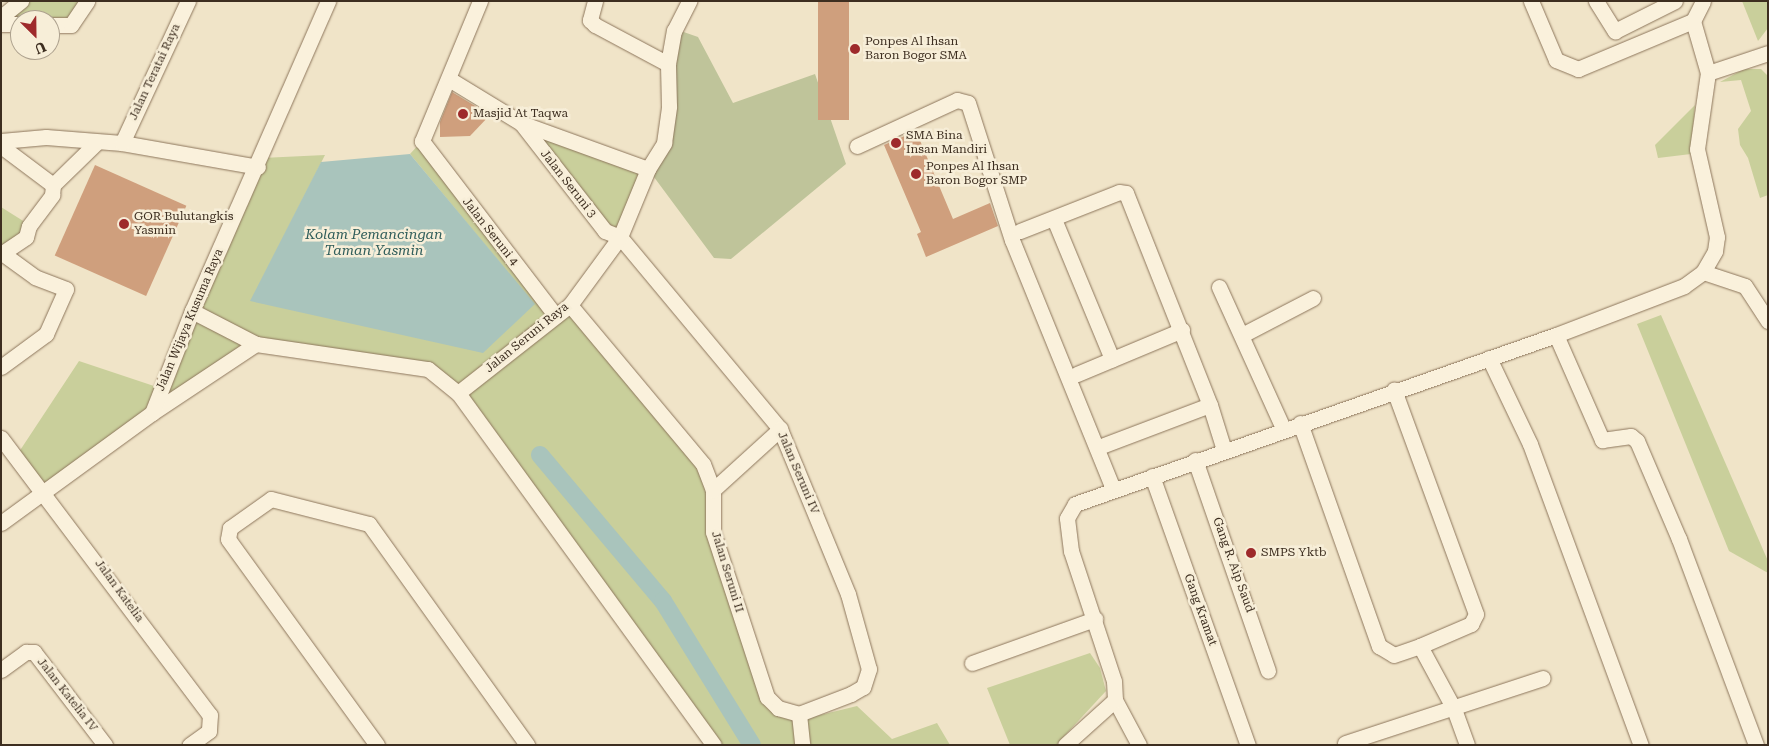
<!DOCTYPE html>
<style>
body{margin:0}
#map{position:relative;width:1769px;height:746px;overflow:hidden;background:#f0e4c8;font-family:"Roboto Serif",serif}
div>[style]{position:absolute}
.green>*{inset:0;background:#c9cf9b}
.cemetery>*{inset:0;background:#bfc49a}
.water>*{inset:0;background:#a9c4bc}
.canal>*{height:18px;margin:-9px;padding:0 9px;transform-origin:9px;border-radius:9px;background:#a9c4bc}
.building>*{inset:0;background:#cf9f7d;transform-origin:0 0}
.roads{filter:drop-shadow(0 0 1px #8d765c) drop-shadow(0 0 1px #8d765c)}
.street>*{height:15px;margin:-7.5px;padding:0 7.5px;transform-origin:7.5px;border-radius:7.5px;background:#faf1dc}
.dots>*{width:14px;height:14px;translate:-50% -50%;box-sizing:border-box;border:2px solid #f7eed8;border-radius:50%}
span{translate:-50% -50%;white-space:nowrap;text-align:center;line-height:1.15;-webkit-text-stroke:5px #f7eed8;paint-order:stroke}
.poi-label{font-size:12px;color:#3d2e20}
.left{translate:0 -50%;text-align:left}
.street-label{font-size:12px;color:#3d2e20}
.water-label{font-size:14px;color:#2f5d5a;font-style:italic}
.frame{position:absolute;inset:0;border:2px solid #3d2e20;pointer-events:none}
.north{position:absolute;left:10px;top:10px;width:50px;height:50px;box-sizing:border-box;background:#f7eed8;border:1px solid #ada18e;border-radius:50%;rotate:157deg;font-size:14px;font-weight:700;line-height:20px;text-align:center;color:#3d2e20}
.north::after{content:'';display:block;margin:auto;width:18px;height:22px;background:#9e2a2b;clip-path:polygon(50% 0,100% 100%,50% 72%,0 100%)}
</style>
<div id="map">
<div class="green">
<div style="clip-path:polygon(23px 1px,81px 1px,71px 24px,6px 19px)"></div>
<div style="clip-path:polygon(1742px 1px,1768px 1px,1768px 28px,1758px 41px)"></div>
<div style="clip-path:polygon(1744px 69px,1761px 69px,1768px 76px,1768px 195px,1760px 198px,1748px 158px,1740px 145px,1738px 129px,1751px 111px,1741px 80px,1720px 82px)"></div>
<div style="clip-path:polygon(1695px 105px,1691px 154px,1658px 158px,1655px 145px)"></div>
<div style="clip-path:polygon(521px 123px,648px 169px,620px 237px)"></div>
<div style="clip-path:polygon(422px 141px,556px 315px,570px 305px,703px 464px,713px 532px,767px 697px,799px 714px,802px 745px,714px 745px,445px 380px,256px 344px,42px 493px,15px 458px,79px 361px,160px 388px,262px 158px,325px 155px,251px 301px,534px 304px,410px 154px)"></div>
<div style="clip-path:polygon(1px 207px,28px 224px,1px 253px)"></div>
<div style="clip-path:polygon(1661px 315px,1768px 561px,1768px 573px,1729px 551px,1637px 324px)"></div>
<div style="clip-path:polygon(1090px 653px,1100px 668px,1106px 691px,1056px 745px,1010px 745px,987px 688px)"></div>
<div style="clip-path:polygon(857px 706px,892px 739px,937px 723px,950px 745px,811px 745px,804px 719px)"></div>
</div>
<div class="cemetery">
<div style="clip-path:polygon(675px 29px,698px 37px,733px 103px,815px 74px,846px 164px,731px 259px,714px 258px,648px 169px,664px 143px)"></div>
</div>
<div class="water">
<div style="clip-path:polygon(410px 154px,535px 304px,483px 353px,250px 301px,321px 162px)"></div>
</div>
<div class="canal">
<div style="left:540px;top:455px;width:191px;rotate:49.9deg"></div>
<div style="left:663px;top:601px;width:169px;rotate:58.3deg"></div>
</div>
<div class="building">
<div style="left:818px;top:1px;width:31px;height:119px"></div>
<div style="clip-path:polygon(452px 92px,490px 115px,470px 136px,440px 137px,440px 122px)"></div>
<div style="clip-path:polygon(916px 131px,953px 219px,990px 203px,998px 226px,926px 257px,917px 234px,921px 232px,884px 145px)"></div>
<div style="left:95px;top:165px;width:100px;height:99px;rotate:24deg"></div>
</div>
<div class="roads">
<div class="street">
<div style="left:480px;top:1px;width:152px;rotate:112.5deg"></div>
<div style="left:422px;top:141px;width:220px;rotate:52.6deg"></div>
<div style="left:595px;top:1px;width:20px;rotate:105deg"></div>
<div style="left:590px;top:20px;width:7px;rotate:45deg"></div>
<div style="left:595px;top:25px;width:83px;rotate:28.1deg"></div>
<div style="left:1531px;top:1px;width:64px;rotate:67deg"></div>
<div style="left:1556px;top:60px;width:24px;rotate:22deg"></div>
<div style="left:1578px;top:69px;width:125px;rotate:-22.7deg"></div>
<div style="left:1596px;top:1px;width:36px;rotate:58deg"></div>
<div style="left:1615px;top:31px;width:67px;rotate:-26.6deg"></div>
<div style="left:1px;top:17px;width:26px;rotate:-39deg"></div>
<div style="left:1px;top:24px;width:19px"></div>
<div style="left:50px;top:25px;width:21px"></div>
<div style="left:71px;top:25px;width:29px;rotate:-56deg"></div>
<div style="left:1708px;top:73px;width:63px;rotate:-18.4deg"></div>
<div style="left:449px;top:79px;width:84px;rotate:31.4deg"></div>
<div style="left:521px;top:123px;width:135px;rotate:19.9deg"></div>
<div style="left:521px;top:123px;width:137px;rotate:52.1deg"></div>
<div style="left:605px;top:231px;width:16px;rotate:22deg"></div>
<div style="left:620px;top:237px;width:250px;rotate:50.2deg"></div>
<div style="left:780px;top:429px;width:178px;rotate:67.6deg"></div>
<div style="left:848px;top:594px;width:78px;rotate:74.4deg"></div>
<div style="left:869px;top:669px;width:19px;rotate:108deg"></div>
<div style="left:863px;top:687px;width:14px;rotate:150deg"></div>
<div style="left:851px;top:694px;width:56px;rotate:159deg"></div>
<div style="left:1px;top:141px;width:45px;rotate:-5.1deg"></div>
<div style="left:46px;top:137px;width:76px;rotate:4.5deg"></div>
<div style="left:122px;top:143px;width:138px;rotate:10deg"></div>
<div style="left:122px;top:143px;width:157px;rotate:-65.1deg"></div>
<div style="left:1px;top:146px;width:65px;rotate:36.9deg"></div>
<div style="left:857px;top:146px;width:110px;rotate:-24.7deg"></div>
<div style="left:957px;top:100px;width:11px;rotate:15deg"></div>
<div style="left:968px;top:103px;width:144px;rotate:72.2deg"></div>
<div style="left:1012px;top:240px;width:269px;rotate:67.9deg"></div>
<div style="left:1054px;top:219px;width:152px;rotate:67.5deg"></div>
<div style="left:1020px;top:231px;width:106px;rotate:-21.5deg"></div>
<div style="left:1119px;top:192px;width:7px;rotate:8deg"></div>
<div style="left:1126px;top:193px;width:228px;rotate:68.4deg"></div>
<div style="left:1210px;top:405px;width:47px;rotate:72.7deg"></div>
<div style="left:1px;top:254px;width:30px;rotate:-34deg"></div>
<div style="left:26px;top:237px;width:11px;rotate:-75deg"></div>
<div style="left:29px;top:226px;width:39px;rotate:-53deg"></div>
<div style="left:52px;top:195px;width:10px;rotate:-84deg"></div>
<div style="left:53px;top:185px;width:60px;rotate:-44.3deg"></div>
<div style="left:1703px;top:272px;width:44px;rotate:18.4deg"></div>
<div style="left:1745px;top:286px;width:42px;rotate:56.7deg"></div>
<div style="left:1219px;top:287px;width:155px;rotate:65.6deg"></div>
<div style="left:570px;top:305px;width:207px;rotate:50.1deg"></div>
<div style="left:703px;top:464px;width:28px;rotate:69deg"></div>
<div style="left:713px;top:490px;width:42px;rotate:90deg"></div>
<div style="left:713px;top:532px;width:174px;rotate:71.9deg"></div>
<div style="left:767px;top:697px;width:16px;rotate:45deg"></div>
<div style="left:778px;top:708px;width:22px;rotate:16deg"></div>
<div style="left:192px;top:311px;width:72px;rotate:27.3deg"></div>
<div style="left:1242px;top:335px;width:80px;rotate:-27.5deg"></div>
<div style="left:1556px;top:335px;width:115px;rotate:66.3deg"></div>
<div style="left:1602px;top:440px;width:29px;rotate:-8deg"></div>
<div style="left:1631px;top:436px;width:8px;rotate:40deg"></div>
<div style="left:1637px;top:441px;width:107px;rotate:66.8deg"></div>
<div style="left:1679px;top:539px;width:220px;rotate:69.5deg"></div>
<div style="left:1489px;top:358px;width:95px;rotate:64.5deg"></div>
<div style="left:1530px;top:444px;width:321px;rotate:69.8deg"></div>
<div style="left:1px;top:367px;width:56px;rotate:-36.3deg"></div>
<div style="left:46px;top:334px;width:49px;rotate:-66deg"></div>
<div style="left:66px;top:289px;width:33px;rotate:-159deg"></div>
<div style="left:35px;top:277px;width:41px;rotate:-144deg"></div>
<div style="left:1077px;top:374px;width:114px;rotate:-22.7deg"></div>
<div style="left:458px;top:393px;width:142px;rotate:-38.2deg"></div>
<div style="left:570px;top:305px;width:84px;rotate:-53.7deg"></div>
<div style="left:620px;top:237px;width:74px;rotate:-67.6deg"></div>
<div style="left:648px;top:169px;width:31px;rotate:-58deg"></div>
<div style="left:664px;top:143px;width:37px;rotate:-82deg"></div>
<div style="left:669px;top:106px;width:42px;rotate:-91.4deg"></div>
<div style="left:668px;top:64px;width:34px;rotate:-80deg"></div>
<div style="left:674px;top:31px;width:34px;rotate:-63deg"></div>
<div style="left:152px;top:413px;width:125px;rotate:-33.6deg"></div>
<div style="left:256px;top:344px;width:174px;rotate:8.3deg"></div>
<div style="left:428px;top:369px;width:38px;rotate:39deg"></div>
<div style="left:458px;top:393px;width:435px;rotate:54deg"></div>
<div style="left:1300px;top:423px;width:237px;rotate:70.5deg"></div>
<div style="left:1379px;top:646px;width:17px;rotate:31deg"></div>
<div style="left:1394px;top:655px;width:28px;rotate:-19deg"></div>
<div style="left:1420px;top:646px;width:56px;rotate:-23.3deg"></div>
<div style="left:1471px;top:624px;width:11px;rotate:-63deg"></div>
<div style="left:1476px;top:614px;width:239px;rotate:-110.1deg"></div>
<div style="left:1px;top:438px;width:347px;rotate:53deg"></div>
<div style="left:210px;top:715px;width:16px;rotate:94deg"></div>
<div style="left:209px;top:731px;width:24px;rotate:144deg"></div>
<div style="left:1104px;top:445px;width:113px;rotate:-20.7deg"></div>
<div style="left:1195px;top:460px;width:223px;rotate:70.9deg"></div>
<div style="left:1152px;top:476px;width:286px;rotate:70.4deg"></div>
<div style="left:713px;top:490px;width:91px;rotate:-42.3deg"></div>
<div style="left:1px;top:523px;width:187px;rotate:-36.1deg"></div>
<div style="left:152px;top:413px;width:110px;rotate:-68.6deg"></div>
<div style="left:192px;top:311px;width:339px;rotate:-66.3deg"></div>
<div style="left:1420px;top:646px;width:72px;rotate:61.6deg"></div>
<div style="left:1454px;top:709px;width:38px;rotate:70deg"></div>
<div style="left:972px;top:663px;width:131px;rotate:-19.7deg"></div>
<div style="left:1px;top:670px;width:31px;rotate:-36deg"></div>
<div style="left:26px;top:652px;width:8px"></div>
<div style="left:34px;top:652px;width:117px;rotate:52.6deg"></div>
<div style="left:1115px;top:700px;width:51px;rotate:61.9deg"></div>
<div style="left:799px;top:714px;width:31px;rotate:84deg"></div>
<div style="left:1345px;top:743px;width:208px;rotate:-18.2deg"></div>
<div style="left:377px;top:745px;width:254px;rotate:-125.9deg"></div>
<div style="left:228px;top:539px;width:11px;rotate:-80deg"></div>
<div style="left:230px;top:528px;width:50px;rotate:-35.3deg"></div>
<div style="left:271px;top:499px;width:101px;rotate:14.3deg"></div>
<div style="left:369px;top:524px;width:272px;rotate:54.4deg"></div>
<div style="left:1065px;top:745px;width:67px;rotate:-42deg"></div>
<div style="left:1115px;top:700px;width:19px;rotate:-93deg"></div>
<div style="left:1114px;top:681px;width:137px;rotate:-108.3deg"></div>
<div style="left:1071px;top:551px;width:33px;rotate:-97deg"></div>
<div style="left:1067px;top:518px;width:16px;rotate:-60deg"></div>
<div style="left:1075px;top:504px;width:510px;rotate:-19.36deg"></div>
<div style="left:1556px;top:335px;width:137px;rotate:-20.9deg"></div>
<div style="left:1684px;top:286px;width:24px;rotate:-36deg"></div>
<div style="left:1703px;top:272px;width:24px;rotate:-60deg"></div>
<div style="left:1715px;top:251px;width:14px;rotate:-82deg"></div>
<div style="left:1717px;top:237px;width:90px;rotate:-102.8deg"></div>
<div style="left:1697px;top:149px;width:77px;rotate:-81.8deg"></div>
<div style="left:1708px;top:73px;width:54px;rotate:-106.1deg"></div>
<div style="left:1693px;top:21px;width:22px;rotate:-63deg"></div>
</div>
</div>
<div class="dots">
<div style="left:855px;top:49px;background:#9e2a2b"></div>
<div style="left:463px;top:114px;background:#9e2a2b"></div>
<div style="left:896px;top:143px;background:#9e2a2b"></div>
<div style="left:916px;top:174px;background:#9e2a2b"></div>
<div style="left:124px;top:224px;background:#9e2a2b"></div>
<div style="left:1251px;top:553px;background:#9e2a2b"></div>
</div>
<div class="poi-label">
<span class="left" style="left:865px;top:49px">Ponpes Al Ihsan<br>Baron Bogor SMA</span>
<span class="left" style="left:473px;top:114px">Masjid At Taqwa</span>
<span class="left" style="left:906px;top:143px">SMA Bina<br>Insan Mandiri</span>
<span class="left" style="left:926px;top:174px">Ponpes Al Ihsan<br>Baron Bogor SMP</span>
<span class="left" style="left:134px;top:224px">GOR Bulutangkis<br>Yasmin</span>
<span class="left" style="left:1261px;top:553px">SMPS Yktb</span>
</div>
<div class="street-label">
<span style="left:155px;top:72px;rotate:-65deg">Jalan Teratai Raya</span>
<span style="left:568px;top:184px;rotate:52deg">Jalan Seruni 3</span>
<span style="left:490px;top:232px;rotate:52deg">Jalan Seruni 4</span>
<span style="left:190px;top:320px;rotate:-67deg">Jalan Wijaya Kusuma Raya</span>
<span style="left:527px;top:338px;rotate:-39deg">Jalan Seruni Raya</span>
<span style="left:798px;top:473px;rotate:67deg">Jalan Seruni IV</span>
<span style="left:1233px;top:565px;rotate:70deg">Gang R. Aip Saud</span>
<span style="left:727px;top:572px;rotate:73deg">Jalan Seruni II</span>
<span style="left:119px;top:591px;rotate:54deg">Jalan Katelia</span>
<span style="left:1200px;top:610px;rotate:70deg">Gang Kramat</span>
<span style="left:67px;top:695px;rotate:52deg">Jalan Katelia IV</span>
</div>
<div class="water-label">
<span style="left:374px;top:242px">Kolam Pemancingan<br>Taman Yasmin</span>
</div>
<div class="frame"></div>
<div class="north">U</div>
</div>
